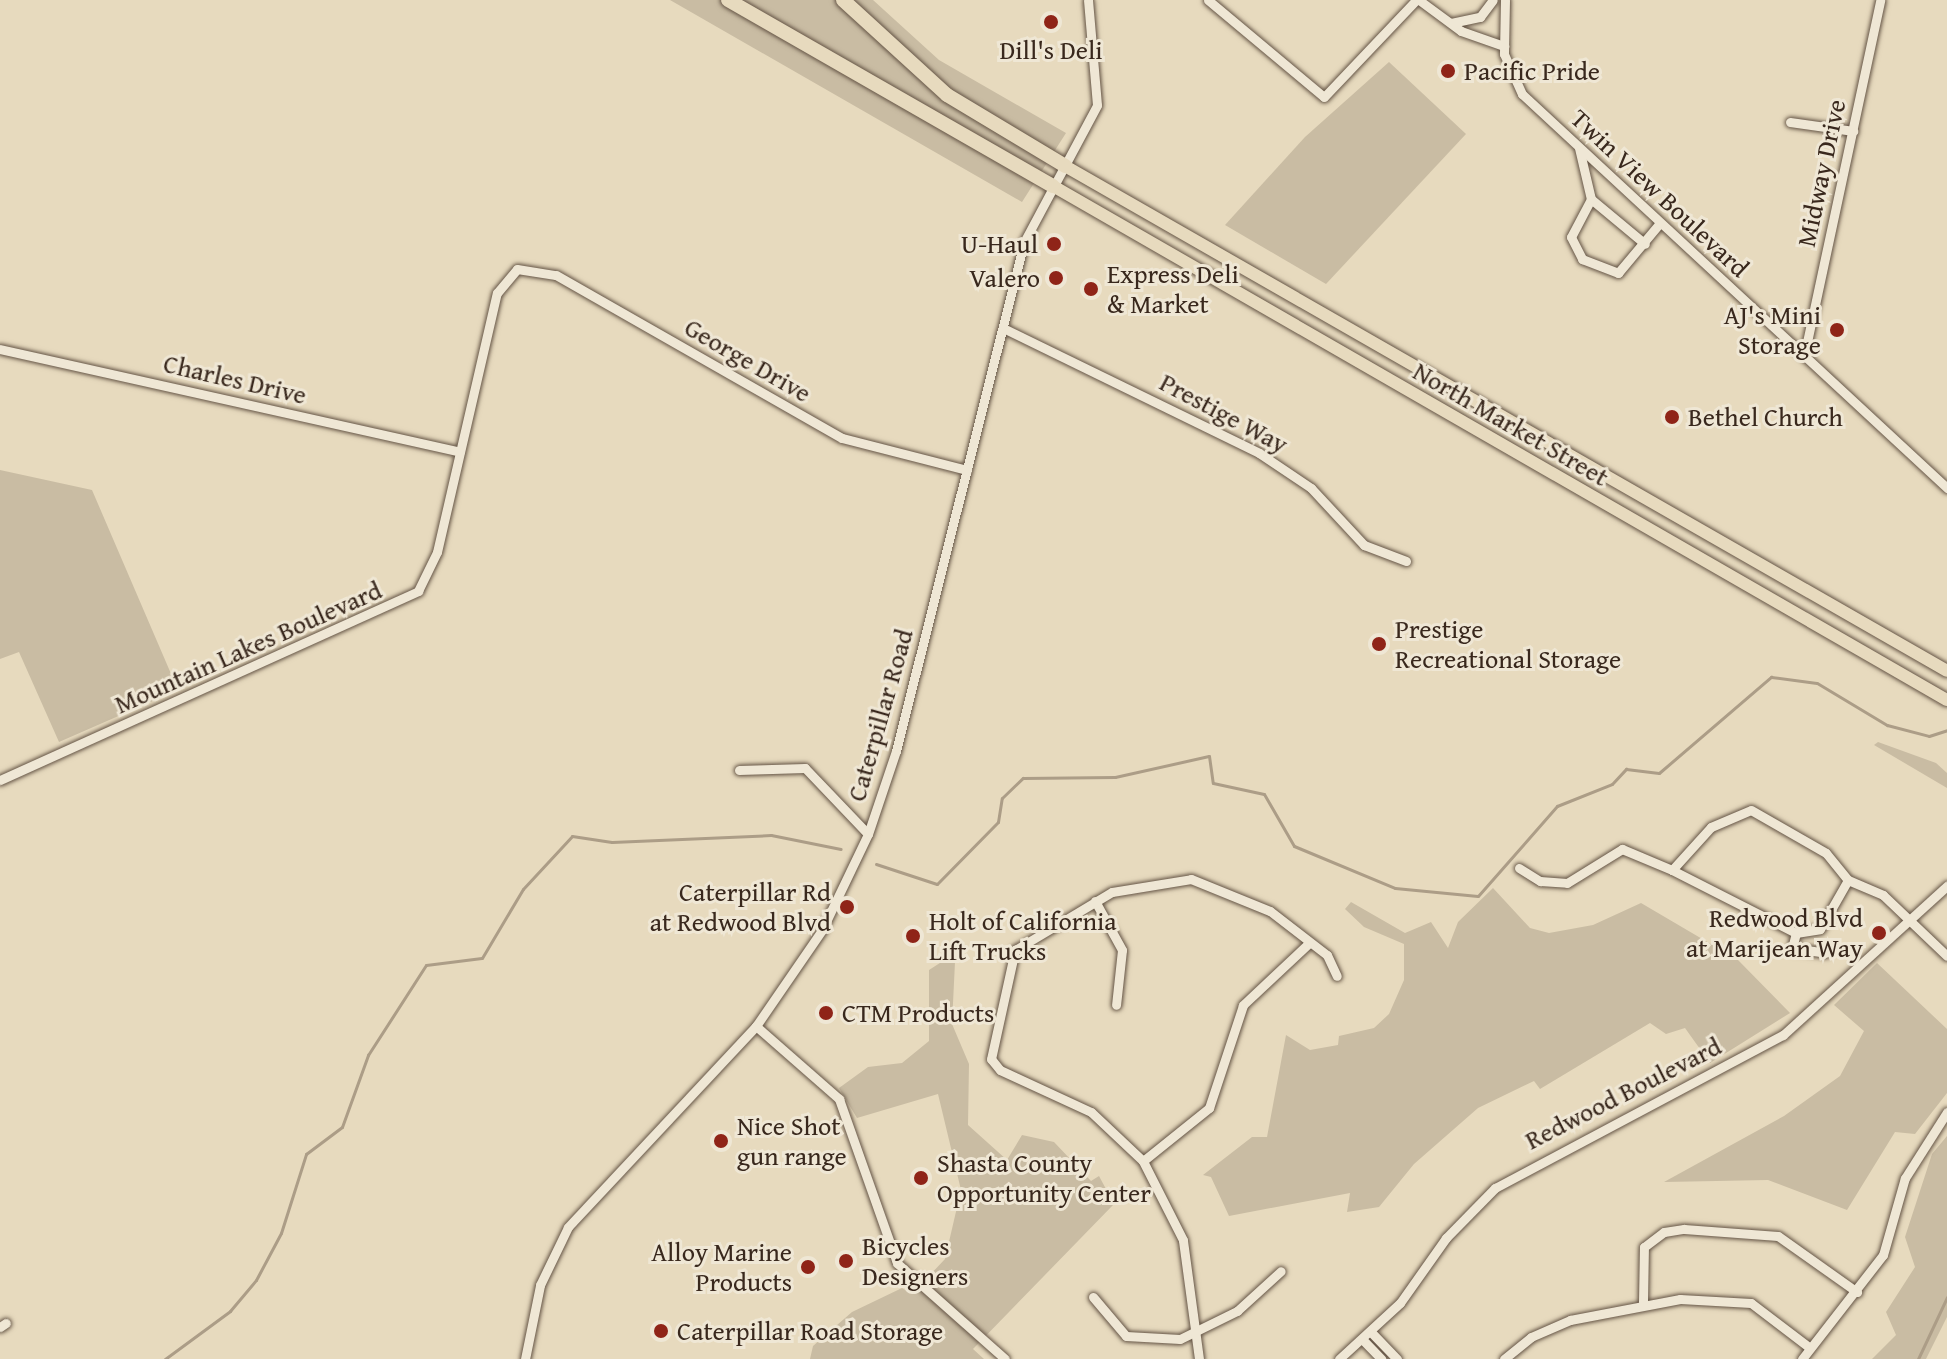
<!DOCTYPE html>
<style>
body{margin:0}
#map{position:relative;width:1947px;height:1359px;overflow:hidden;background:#e7dabe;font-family:"Gentium Book Plus",serif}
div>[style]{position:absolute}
.green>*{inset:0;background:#c9bca3}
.stream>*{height:3px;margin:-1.5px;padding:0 1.5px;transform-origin:1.5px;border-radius:1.5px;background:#ac9d87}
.roads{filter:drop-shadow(0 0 2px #645445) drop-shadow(0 0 2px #645445)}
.minor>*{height:9px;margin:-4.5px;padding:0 4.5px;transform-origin:4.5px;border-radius:4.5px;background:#efe7d5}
.major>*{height:12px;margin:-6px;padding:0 6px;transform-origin:6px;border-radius:6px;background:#e7dabe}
.highway>*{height:14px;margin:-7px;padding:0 7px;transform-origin:7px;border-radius:7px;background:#e7dabe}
.dots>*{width:22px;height:22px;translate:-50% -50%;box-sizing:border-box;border:4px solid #efe7d5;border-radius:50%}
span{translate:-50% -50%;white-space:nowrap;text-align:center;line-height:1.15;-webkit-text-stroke:6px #efe7d5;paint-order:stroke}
.poi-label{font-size:26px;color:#39281d}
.left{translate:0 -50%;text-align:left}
.right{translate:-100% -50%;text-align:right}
.street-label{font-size:26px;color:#39281d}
</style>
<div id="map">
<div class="green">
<div style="clip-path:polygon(670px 0,873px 0,939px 60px,1066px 133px,1022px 202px)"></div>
<div style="clip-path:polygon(1389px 62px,1466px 134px,1326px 284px,1225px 225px,1305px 137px)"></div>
<div style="clip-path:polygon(0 470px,92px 490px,178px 690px,59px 742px,19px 652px,0 659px)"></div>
<div style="clip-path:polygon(1878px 742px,1936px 763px,1947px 773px,1947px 788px,1874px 745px)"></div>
<div style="clip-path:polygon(1493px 888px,1530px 928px,1549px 933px,1593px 925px,1641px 903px,1738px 960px,1790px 1013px,1710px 1063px,1685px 1028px,1666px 1034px,1650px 1023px,1540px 1089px,1534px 1081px,1478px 1108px,1414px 1164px,1379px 1207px,1347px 1212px,1350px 1193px,1229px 1216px,1211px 1177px,1203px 1175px,1252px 1137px,1267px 1137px,1286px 1035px,1310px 1050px,1338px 1045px,1339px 1036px,1374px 1028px,1389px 1014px,1404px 980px,1404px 944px,1364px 927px,1345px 909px,1351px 902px,1405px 933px,1431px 922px,1448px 948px,1458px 922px)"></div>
<div style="clip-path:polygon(943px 961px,955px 962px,952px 1024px,969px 1064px,968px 1125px,1007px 1160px,1022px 1135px,1054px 1142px,1091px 1181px,1099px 1176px,1114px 1204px,973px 1349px,984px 1359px,810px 1359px,813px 1346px,852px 1312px,902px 1288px,912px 1294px,945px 1259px,961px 1190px,938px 1094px,857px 1118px,839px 1088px,868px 1067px,902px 1063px,929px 1041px,929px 970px)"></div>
<div style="clip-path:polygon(1877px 963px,1947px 1029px,1947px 1093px,1915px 1134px,1895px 1132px,1847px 1210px,1768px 1180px,1664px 1182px,1784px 1116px,1840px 1076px,1864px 1031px,1834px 1005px)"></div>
<div style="clip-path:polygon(1947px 1136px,1947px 1317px,1926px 1359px,1872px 1359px,1896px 1335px,1886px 1312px,1915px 1267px,1905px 1237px,1932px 1154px)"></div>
</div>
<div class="stream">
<div style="left:876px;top:864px;width:64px;rotate:18.2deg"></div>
<div style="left:937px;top:884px;width:87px;rotate:-45.5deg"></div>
<div style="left:998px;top:822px;width:24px;rotate:-81deg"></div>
<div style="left:1002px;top:798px;width:29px;rotate:-44deg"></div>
<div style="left:1023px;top:778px;width:92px;rotate:-0.6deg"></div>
<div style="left:1115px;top:777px;width:96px;rotate:-12.6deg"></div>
<div style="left:1209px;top:756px;width:27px;rotate:82deg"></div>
<div style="left:1213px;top:783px;width:52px;rotate:12.2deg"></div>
<div style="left:1264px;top:794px;width:60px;rotate:60deg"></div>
<div style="left:1294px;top:846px;width:109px;rotate:22.6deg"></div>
<div style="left:1395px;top:888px;width:83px;rotate:5.5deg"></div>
<div style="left:1478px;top:896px;width:120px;rotate:-48.7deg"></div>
<div style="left:1557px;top:806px;width:59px;rotate:-21.8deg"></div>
<div style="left:1612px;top:784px;width:21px;rotate:-47deg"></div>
<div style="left:1626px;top:769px;width:33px;rotate:7deg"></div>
<div style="left:1659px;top:773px;width:148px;rotate:-40.6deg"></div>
<div style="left:1771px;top:677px;width:46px;rotate:7.4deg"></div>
<div style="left:1817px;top:683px;width:82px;rotate:31deg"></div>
<div style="left:1887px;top:725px;width:43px;rotate:14.7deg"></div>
<div style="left:1929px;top:736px;width:19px;rotate:-18deg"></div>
<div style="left:165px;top:1359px;width:81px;rotate:-36.4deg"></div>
<div style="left:230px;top:1311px;width:40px;rotate:-50deg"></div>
<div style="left:256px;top:1280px;width:53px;rotate:-62deg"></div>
<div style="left:281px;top:1233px;width:83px;rotate:-72.4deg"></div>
<div style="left:306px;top:1154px;width:45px;rotate:-36.9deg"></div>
<div style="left:342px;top:1127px;width:77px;rotate:-70.1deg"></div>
<div style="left:368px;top:1055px;width:107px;rotate:-57.2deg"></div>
<div style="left:426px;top:965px;width:56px;rotate:-7.1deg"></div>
<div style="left:482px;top:958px;width:80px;rotate:-59.3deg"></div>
<div style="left:523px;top:889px;width:72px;rotate:-47.2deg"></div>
<div style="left:572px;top:836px;width:40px;rotate:8.5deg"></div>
<div style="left:612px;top:842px;width:159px;rotate:-2.5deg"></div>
<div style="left:771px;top:835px;width:71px;rotate:11.3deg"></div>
<div style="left:1918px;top:1359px;width:68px;rotate:-64.9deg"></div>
</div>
<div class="roads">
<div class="minor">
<div style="left:1208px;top:0;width:151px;rotate:39.9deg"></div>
<div style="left:1324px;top:97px;width:134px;rotate:-46.5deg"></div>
<div style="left:1419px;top:0;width:52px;rotate:36.4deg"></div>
<div style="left:1461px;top:31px;width:46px;rotate:19.2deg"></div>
<div style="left:1505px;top:0;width:54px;rotate:91.1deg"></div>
<div style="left:1504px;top:54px;width:44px;rotate:65.8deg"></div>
<div style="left:1522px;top:94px;width:580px;rotate:42.83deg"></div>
<div style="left:1451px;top:23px;width:30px;rotate:-12deg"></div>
<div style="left:1480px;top:17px;width:21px;rotate:-53deg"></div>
<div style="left:1790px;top:122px;width:64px;rotate:8.1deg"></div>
<div style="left:1579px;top:148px;width:52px;rotate:76.8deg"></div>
<div style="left:1591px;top:199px;width:43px;rotate:117.8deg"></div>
<div style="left:1571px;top:237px;width:25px;rotate:63deg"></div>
<div style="left:1582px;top:259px;width:39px;rotate:21deg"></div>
<div style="left:1618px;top:273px;width:65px;rotate:-50deg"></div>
<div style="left:1591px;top:199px;width:70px;rotate:39.8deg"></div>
<div style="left:1003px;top:328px;width:285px;rotate:26deg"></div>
<div style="left:1259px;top:453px;width:63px;rotate:33.9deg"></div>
<div style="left:1311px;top:488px;width:78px;rotate:47.1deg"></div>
<div style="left:1364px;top:545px;width:45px;rotate:20.9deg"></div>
<div style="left:0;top:349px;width:471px;rotate:12.6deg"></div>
<div style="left:1804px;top:356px;width:364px;rotate:-77.9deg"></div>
<div style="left:739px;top:770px;width:66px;rotate:-1.7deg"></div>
<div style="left:805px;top:768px;width:91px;rotate:46.3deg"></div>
<div style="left:0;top:780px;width:459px;rotate:-24.3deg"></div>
<div style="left:418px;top:591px;width:43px;rotate:-64deg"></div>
<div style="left:437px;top:552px;width:266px;rotate:-77deg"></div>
<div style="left:497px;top:293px;width:31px;rotate:-50deg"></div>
<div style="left:517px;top:269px;width:39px;rotate:9deg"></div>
<div style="left:556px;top:275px;width:329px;rotate:29.7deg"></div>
<div style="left:842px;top:438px;width:129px;rotate:14.4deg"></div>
<div style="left:1519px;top:868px;width:25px;rotate:32deg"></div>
<div style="left:1540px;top:881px;width:27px;rotate:4deg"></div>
<div style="left:1567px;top:883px;width:65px;rotate:-31.7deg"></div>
<div style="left:1622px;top:849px;width:54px;rotate:22.8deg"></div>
<div style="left:1672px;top:870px;width:58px;rotate:-47.8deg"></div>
<div style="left:1711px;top:827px;width:43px;rotate:-23deg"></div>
<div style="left:1751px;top:810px;width:86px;rotate:29.8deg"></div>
<div style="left:1826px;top:853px;width:35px;rotate:51deg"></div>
<div style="left:1848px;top:880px;width:38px;rotate:23deg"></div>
<div style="left:1883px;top:895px;width:88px;rotate:43.6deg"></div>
<div style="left:1672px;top:870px;width:139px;rotate:26.9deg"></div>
<div style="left:1796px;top:933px;width:24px;rotate:-9deg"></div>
<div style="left:1820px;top:929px;width:56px;rotate:-60.3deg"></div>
<div style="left:1095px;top:901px;width:56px;rotate:61.1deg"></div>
<div style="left:1122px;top:950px;width:55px;rotate:96.2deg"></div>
<div style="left:1796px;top:933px;width:16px;rotate:105deg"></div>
<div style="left:1792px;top:948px;width:34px;rotate:8deg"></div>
<div style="left:756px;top:1026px;width:111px;rotate:41.3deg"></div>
<div style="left:839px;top:1099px;width:174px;rotate:70.5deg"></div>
<div style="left:897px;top:1263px;width:144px;rotate:41.6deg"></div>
<div style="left:1143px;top:1161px;width:85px;rotate:-38.8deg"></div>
<div style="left:1209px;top:1108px;width:108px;rotate:-71.7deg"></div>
<div style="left:1243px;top:1005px;width:91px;rotate:-43.2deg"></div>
<div style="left:1093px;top:1297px;width:51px;rotate:49.8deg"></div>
<div style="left:1126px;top:1336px;width:54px;rotate:3.2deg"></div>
<div style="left:1180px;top:1339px;width:64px;rotate:-26.2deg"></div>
<div style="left:1237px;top:1311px;width:59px;rotate:-42.3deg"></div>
<div style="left:1643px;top:1302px;width:55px;rotate:-89deg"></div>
<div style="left:1644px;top:1247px;width:25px;rotate:-37deg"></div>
<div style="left:1664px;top:1232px;width:20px;rotate:-9deg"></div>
<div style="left:1684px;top:1229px;width:94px;rotate:4.3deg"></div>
<div style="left:1778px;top:1236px;width:97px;rotate:35.3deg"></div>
<div style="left:0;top:1327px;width:7px;rotate:-34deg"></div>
<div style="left:1370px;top:1331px;width:39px;rotate:46deg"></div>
<div style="left:1362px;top:1339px;width:28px;rotate:46deg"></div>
<div style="left:525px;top:1359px;width:76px;rotate:-78.5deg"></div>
<div style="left:540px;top:1285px;width:64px;rotate:-64.2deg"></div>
<div style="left:568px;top:1227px;width:275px;rotate:-46.9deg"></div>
<div style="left:756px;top:1026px;width:116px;rotate:-55.5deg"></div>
<div style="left:822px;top:930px;width:106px;rotate:-64.4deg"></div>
<div style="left:868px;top:834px;width:88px;rotate:-71.4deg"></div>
<div style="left:896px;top:751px;width:525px;rotate:-75.88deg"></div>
<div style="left:1024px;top:242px;width:155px;rotate:-61.9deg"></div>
<div style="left:1097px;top:105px;width:105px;rotate:-94.9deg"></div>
<div style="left:1199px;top:1359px;width:120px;rotate:-97.7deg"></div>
<div style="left:1183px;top:1240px;width:89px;rotate:-116.9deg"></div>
<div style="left:1143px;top:1161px;width:71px;rotate:-136.7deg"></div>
<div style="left:1091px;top:1112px;width:100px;rotate:-155.2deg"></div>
<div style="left:1000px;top:1070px;width:14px;rotate:-129deg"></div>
<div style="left:991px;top:1059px;width:112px;rotate:-77.6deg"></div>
<div style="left:1015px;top:950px;width:113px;rotate:-30.9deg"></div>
<div style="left:1112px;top:892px;width:80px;rotate:-9.3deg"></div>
<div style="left:1191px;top:879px;width:85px;rotate:22.1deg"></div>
<div style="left:1270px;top:911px;width:72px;rotate:37.7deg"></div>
<div style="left:1327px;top:955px;width:23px;rotate:65deg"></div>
<div style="left:1339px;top:1359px;width:83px;rotate:-42.6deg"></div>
<div style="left:1400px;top:1303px;width:80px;rotate:-54.7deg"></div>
<div style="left:1446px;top:1238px;width:70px;rotate:-45.6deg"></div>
<div style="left:1495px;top:1188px;width:326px;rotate:-28deg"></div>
<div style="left:1783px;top:1035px;width:222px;rotate:-42.3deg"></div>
<div style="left:1504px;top:1359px;width:35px;rotate:-39deg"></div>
<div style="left:1531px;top:1337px;width:43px;rotate:-23.6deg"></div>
<div style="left:1570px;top:1320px;width:112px;rotate:-10.8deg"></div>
<div style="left:1680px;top:1299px;width:71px;rotate:3.2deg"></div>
<div style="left:1751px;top:1303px;width:74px;rotate:37.3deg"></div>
<div style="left:1802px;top:1359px;width:132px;rotate:-52.1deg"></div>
<div style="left:1883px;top:1255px;width:80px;rotate:-74.1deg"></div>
<div style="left:1905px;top:1178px;width:78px;rotate:-57.5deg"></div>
</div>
<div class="major">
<div style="left:1065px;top:166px;width:1016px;rotate:29.79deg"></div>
<div style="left:1053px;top:186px;width:1031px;rotate:29.9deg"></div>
</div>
<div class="highway">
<div style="left:728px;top:0;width:374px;rotate:29.8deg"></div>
<div style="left:843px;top:0;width:141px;rotate:42.4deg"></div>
<div style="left:947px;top:95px;width:138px;rotate:31deg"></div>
</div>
</div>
<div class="dots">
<div style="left:1051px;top:22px;background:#8f2418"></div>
<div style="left:1448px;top:71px;background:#8f2418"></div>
<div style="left:1054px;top:244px;background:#8f2418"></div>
<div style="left:1056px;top:278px;background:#8f2418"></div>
<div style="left:1091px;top:289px;background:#8f2418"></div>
<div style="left:1837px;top:330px;background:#8f2418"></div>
<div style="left:1672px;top:417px;background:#8f2418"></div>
<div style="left:1379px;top:644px;background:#8f2418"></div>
<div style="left:847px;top:907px;background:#8f2418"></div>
<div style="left:1879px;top:933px;background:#8f2418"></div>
<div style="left:913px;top:936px;background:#8f2418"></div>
<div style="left:826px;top:1013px;background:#8f2418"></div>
<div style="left:721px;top:1141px;background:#8f2418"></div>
<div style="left:921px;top:1178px;background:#8f2418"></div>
<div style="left:846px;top:1261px;background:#8f2418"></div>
<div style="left:808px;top:1267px;background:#8f2418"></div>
<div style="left:661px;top:1331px;background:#8f2418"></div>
</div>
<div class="poi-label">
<span style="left:1051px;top:50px">Dill's Deli</span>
<span class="left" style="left:1464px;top:71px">Pacific Pride</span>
<span class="right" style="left:1038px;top:244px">U-Haul</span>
<span class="left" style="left:1107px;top:289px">Express Deli<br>&amp; Market</span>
<span class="right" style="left:1040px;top:278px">Valero</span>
<span class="right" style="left:1821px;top:330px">AJ's Mini<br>Storage</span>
<span class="left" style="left:1688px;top:417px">Bethel Church</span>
<span class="left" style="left:1395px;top:644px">Prestige<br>Recreational Storage</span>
<span class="right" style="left:831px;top:907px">Caterpillar Rd<br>at Redwood Blvd</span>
<span class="right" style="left:1863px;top:933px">Redwood Blvd<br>at Marijean Way</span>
<span class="left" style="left:929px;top:936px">Holt of California<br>Lift Trucks</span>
<span class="left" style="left:842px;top:1013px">CTM Products</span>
<span class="left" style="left:737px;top:1141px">Nice Shot<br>gun range</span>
<span class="left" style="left:937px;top:1178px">Shasta County<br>Opportunity Center</span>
<span class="left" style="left:862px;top:1261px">Bicycles<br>Designers</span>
<span class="right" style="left:792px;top:1267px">Alloy Marine<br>Products</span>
<span class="left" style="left:677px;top:1331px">Caterpillar Road Storage</span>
</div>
<div class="street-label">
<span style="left:1821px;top:173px;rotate:-78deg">Midway Drive</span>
<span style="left:1660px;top:193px;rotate:43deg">Twin View Boulevard</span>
<span style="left:748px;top:360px;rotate:30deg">George Drive</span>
<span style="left:235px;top:379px;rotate:13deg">Charles Drive</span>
<span style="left:1224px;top:413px;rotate:28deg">Prestige Way</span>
<span style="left:1511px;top:424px;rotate:30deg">North Market Street</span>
<span style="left:248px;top:647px;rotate:-24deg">Mountain Lakes Boulevard</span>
<span style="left:880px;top:715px;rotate:-74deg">Caterpillar Road</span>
<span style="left:1623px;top:1093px;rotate:-27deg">Redwood Boulevard</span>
</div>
</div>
